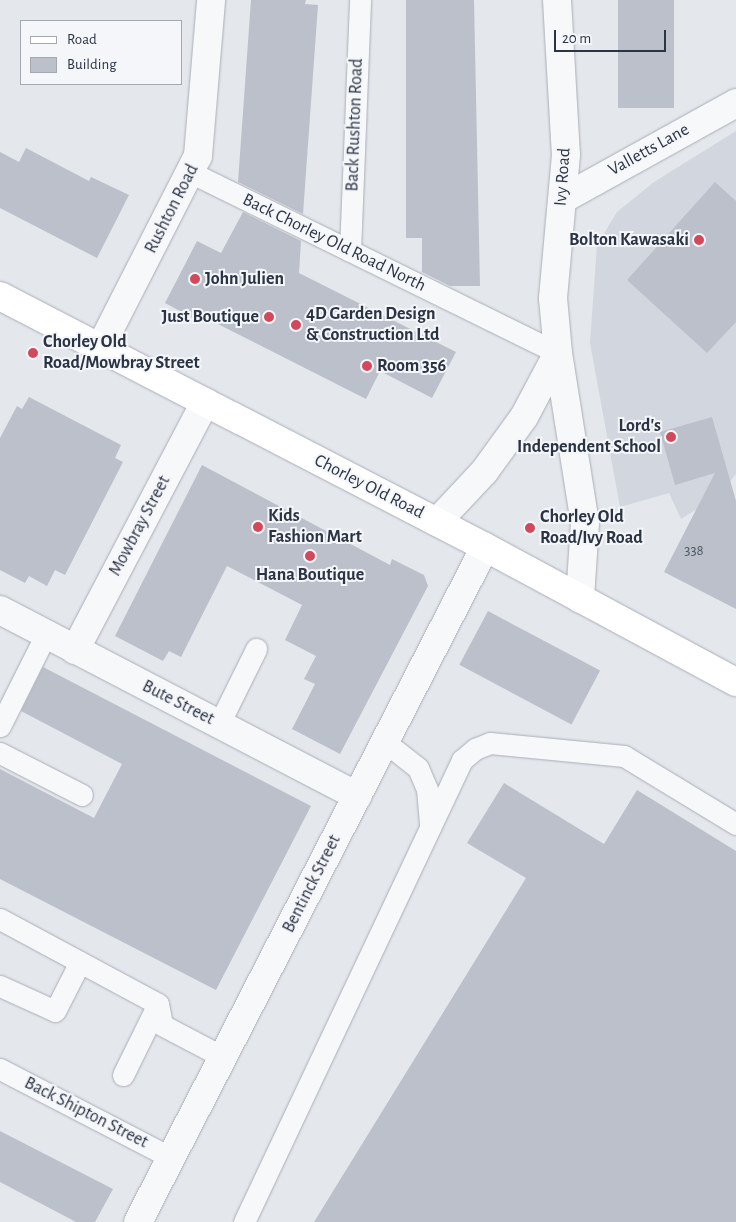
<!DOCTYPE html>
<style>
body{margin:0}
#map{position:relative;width:736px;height:1222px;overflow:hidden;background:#e4e7ec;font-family:"Alegreya Sans",sans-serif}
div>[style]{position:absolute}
.built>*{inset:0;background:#d2d6de}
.building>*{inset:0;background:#bbc0ca;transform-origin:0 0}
.roads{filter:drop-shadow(0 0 1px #a9aeb7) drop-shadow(0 0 1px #a9aeb7)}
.service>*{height:21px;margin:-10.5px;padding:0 10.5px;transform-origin:10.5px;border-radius:10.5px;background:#f7f8fa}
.minor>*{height:28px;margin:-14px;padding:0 14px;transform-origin:14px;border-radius:14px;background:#f7f8fa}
.tertiary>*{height:28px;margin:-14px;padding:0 14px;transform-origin:14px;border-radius:14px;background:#f7f8fa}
.secondary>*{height:28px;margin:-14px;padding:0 14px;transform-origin:14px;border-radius:14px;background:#fff}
.dots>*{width:14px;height:14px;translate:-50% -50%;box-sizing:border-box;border:2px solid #f4f6f9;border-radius:50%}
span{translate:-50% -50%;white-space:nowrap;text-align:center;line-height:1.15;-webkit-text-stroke:4px #f4f6f9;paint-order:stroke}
.number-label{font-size:15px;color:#4f5766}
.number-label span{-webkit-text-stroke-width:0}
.street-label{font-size:18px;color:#2b3445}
.poi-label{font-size:18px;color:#2b3445;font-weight:700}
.right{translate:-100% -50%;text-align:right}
.left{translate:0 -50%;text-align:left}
.legend{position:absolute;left:20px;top:20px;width:162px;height:65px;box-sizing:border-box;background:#f4f6f9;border:1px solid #a4a8b1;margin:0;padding:6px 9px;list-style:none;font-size:15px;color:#2b3445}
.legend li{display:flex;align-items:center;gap:10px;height:25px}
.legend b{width:25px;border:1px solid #a4a8b1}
.scale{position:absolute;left:554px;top:30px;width:112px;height:22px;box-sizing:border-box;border:2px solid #2b3445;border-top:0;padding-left:6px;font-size:15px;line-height:18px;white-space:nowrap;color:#2b3445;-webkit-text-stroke:4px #f4f6f9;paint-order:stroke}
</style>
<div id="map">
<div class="built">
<div style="clip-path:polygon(736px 131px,736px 474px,718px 496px,681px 519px,669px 493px,620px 507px,590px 343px,597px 245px,617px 212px,654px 182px)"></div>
</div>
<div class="building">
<div style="clip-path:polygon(251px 0,306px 0,305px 4px,318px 5px,303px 214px,238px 182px)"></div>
<div style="clip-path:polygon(406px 0,474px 0,480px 286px,450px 286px,422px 272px,422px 238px,406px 238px)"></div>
<div style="left:618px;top:0;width:56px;height:108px"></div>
<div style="clip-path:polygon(26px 148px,89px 181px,91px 177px,129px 195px,97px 258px,0 208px,0 152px,19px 162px)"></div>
<div style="clip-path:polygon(715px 182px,736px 201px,736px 322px,707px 353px,627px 280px)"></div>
<div style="clip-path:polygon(243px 212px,301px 241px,299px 273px,456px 352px,432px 398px,380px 371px,366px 399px,196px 313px,193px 318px,165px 303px,197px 241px,221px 253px)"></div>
<div style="clip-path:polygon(29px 397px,121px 445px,115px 458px,123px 462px,65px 575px,55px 570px,47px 586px,29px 576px,25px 583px,0 570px,0 438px,17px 406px,22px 409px)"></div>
<div style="clip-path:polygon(712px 417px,736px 501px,736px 609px,664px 572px,715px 473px,675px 485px,660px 432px)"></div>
<div style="clip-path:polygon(202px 465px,390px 565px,392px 559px,424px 575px,428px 586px,340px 754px,292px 729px,315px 684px,304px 679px,316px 656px,285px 640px,302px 605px,227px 566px,181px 657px,169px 651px,163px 661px,115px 636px)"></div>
<div style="left:488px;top:611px;width:127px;height:61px;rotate:28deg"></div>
<div style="clip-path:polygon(43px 667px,311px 806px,216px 990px,0 879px,0 769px,94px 818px,122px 764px,21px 711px)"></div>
<div style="clip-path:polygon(504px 783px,604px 844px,637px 790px,736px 851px,736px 1222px,314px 1222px,526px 878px,467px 843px)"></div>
<div style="clip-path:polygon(0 1131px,113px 1189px,95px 1222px,76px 1222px,0 1182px)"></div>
</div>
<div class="roads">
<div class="service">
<div style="left:192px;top:173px;width:408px;rotate:26.2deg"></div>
<div style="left:350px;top:251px;width:251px;rotate:-87.7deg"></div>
<div style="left:219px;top:724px;width:84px;rotate:-63.7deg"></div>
<div style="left:0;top:726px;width:103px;rotate:-63.4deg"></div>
<div style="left:385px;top:742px;width:42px;rotate:38.2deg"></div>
<div style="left:418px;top:768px;width:23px;rotate:67deg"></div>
<div style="left:427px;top:789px;width:38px;rotate:85deg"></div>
<div style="left:0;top:753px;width:92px;rotate:27.1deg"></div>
<div style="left:0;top:919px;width:179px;rotate:28.3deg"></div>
<div style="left:158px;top:1004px;width:21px;rotate:79deg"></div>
<div style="left:162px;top:1025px;width:69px;rotate:27.7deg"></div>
<div style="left:0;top:986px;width:60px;rotate:24.4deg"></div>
<div style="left:55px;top:1011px;width:55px;rotate:-63deg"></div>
<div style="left:0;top:1069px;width:194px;rotate:27.4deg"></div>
<div style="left:123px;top:1075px;width:79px;rotate:-63.8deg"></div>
<div style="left:244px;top:1222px;width:511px;rotate:-64.74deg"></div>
<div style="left:462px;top:760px;width:17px;rotate:-40deg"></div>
<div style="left:475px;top:749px;width:16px;rotate:-22deg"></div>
<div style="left:490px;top:743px;width:135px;rotate:5.5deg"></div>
<div style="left:624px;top:756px;width:131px;rotate:31.3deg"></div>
</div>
<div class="minor">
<div style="left:563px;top:199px;width:198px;rotate:-29deg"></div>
<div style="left:100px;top:348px;width:216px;rotate:-63deg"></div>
<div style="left:198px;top:156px;width:157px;rotate:-85.2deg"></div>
<div style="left:0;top:610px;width:403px;rotate:27.5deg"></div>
<div style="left:75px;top:650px;width:280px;rotate:-62.3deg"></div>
<div style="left:138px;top:1222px;width:759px;rotate:-62.79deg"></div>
</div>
<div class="tertiary">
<div style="left:557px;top:0;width:155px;rotate:86.7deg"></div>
<div style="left:566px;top:155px;width:144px;rotate:95.2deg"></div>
<div style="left:553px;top:298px;width:55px;rotate:84.8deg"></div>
<div style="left:558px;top:353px;width:172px;rotate:81deg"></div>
<div style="left:585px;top:523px;width:76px;rotate:93.8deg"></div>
<div style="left:437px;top:522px;width:69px;rotate:-46.8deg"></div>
<div style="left:484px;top:472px;width:68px;rotate:-54deg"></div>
<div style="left:524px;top:417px;width:72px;rotate:-62deg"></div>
</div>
<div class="secondary">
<div style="left:0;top:296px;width:546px;rotate:27.36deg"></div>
<div style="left:485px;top:547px;width:285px;rotate:28.3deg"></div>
</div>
</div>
<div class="dots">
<div style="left:699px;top:240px;background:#d1495b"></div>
<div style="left:195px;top:279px;background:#d1495b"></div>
<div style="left:269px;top:317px;background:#d1495b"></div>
<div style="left:296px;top:325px;background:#d1495b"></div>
<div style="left:33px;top:353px;background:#d1495b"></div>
<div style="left:367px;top:366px;background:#d1495b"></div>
<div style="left:671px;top:437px;background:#d1495b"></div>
<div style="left:258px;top:527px;background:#d1495b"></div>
<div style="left:530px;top:528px;background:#d1495b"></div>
<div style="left:310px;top:556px;background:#d1495b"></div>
</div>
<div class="number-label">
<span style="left:694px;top:551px">338</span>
</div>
<div class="street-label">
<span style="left:355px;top:125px;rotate:-88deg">Back Rushton Road</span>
<span style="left:649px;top:150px;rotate:-29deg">Valletts Lane</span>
<span style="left:563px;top:177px;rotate:-86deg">Ivy Road</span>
<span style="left:172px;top:209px;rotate:-63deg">Rushton Road</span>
<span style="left:334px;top:243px;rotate:26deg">Back Chorley Old Road North</span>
<span style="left:369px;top:487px;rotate:27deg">Chorley Old Road</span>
<span style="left:140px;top:526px;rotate:-62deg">Mowbray Street</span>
<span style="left:178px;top:703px;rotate:27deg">Bute Street</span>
<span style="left:312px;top:884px;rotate:-63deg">Bentinck Street</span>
<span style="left:86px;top:1113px;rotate:27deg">Back Shipton Street</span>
</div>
<div class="poi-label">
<span class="right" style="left:689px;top:240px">Bolton Kawasaki</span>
<span class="left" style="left:205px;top:279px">John Julien</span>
<span class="left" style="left:306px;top:325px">4D Garden Design<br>&amp; Construction Ltd</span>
<span class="right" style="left:259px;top:317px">Just Boutique</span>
<span class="left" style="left:43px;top:353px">Chorley Old<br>Road/Mowbray Street</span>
<span class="left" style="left:377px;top:366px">Room 356</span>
<span class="right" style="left:661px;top:437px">Lord's<br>Independent School</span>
<span class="left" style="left:268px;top:527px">Kids<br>Fashion Mart</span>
<span class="left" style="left:540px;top:528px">Chorley Old<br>Road/Ivy Road</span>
<span style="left:310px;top:575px">Hana Boutique</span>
</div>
<ul class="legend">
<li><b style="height:6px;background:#fff"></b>Road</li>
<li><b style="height:14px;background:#bbc0ca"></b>Building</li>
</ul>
<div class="scale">20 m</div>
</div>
